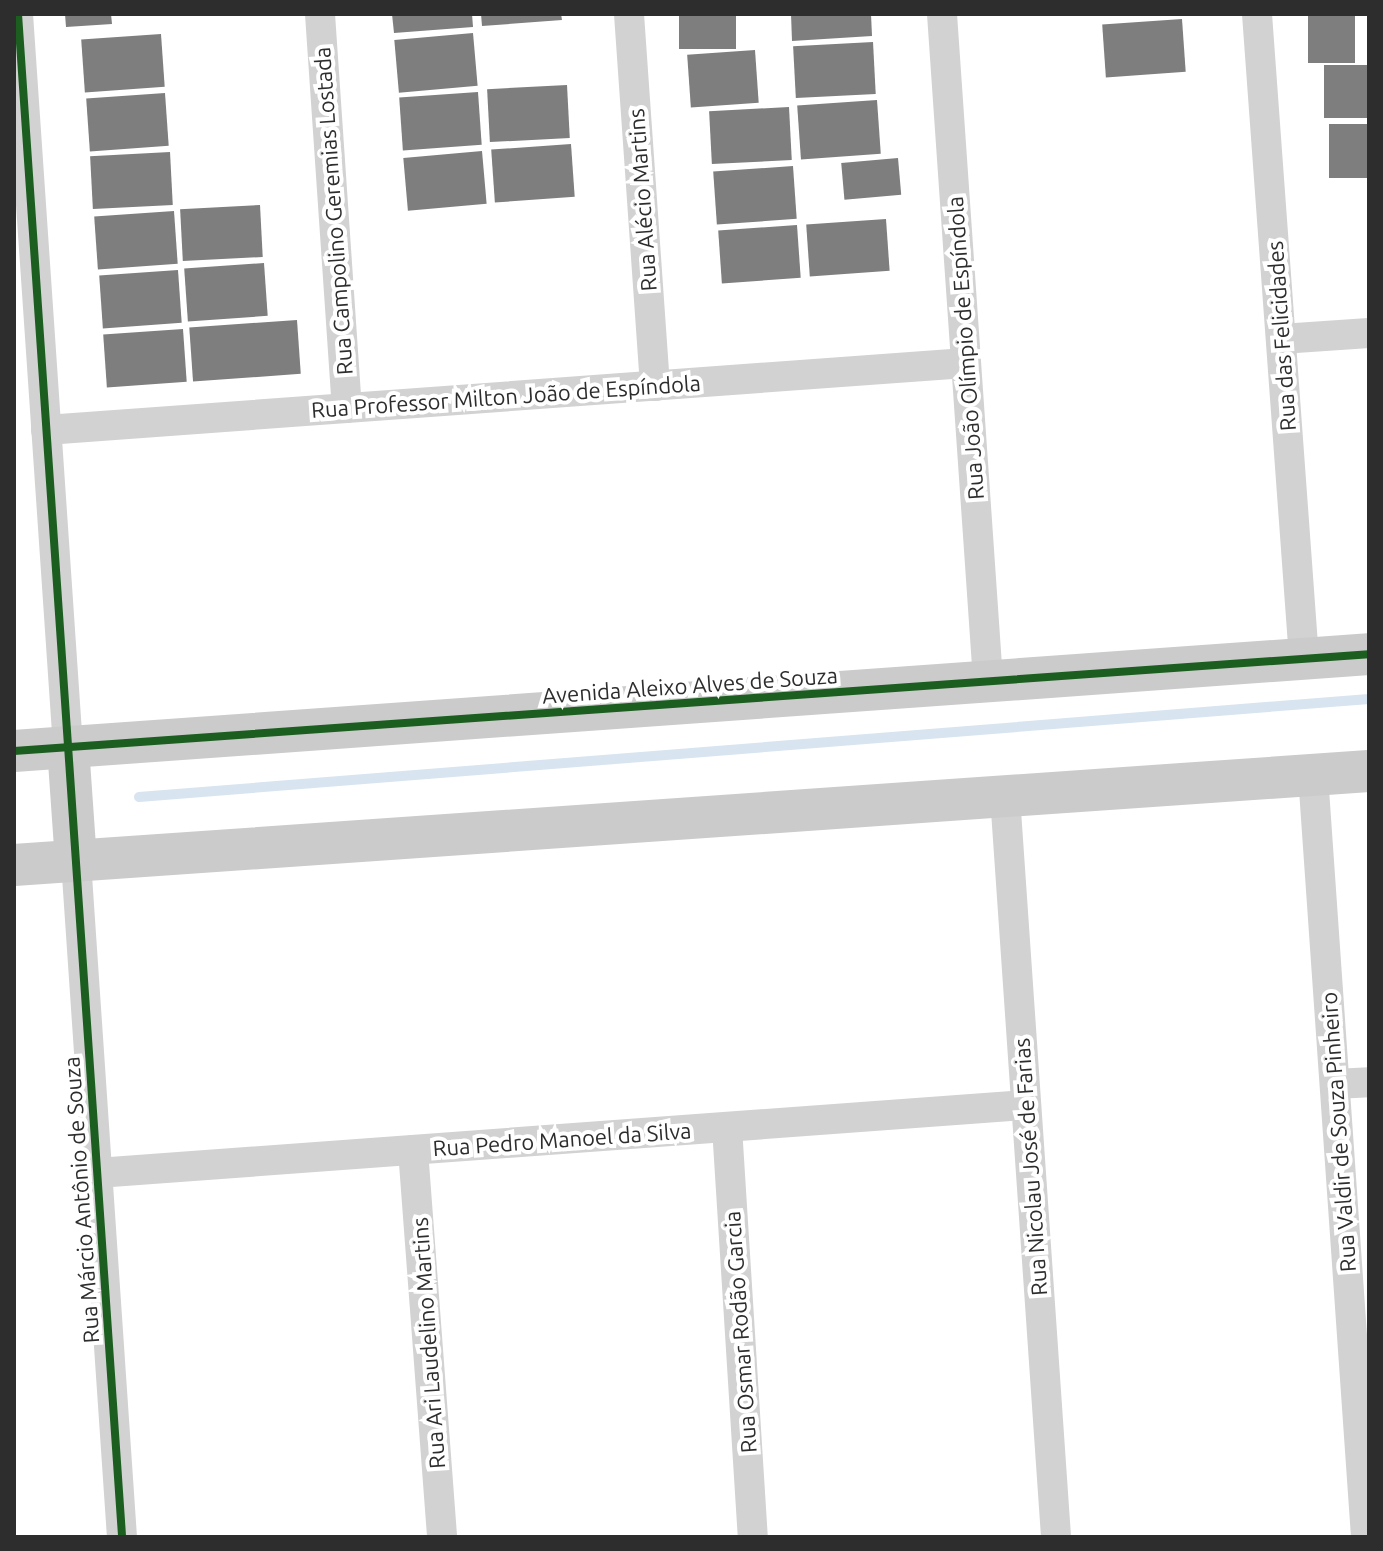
<!DOCTYPE html>
<meta charset="utf-8">
<style>
body{margin:0}
#map{position:relative;width:1383px;height:1551px;overflow:hidden;background:#fff;font-family:Ubuntu,sans-serif}
div>[style]{position:absolute}
.stream>*{height:10px;margin:-5px;padding:0 5px;transform-origin:5px;border-radius:5px;background:#d8e4f0}
.building>*{inset:0;background:#7e7e7e;transform-origin:0 0}
.street>*{height:30px;margin:-15px;padding:0 15px;transform-origin:15px;border-radius:15px;background:#d2d2d2}
.secondary>*{height:42px;margin:-21px;padding:0 21px;transform-origin:21px;border-radius:21px;background:#cbcbcb}
.cycleway>*{height:8px;margin:-4px;padding:0 4px;transform-origin:4px;border-radius:4px;background:#1b5e20}
span{translate:-50% -50%;white-space:nowrap;text-align:center;line-height:1.15;-webkit-text-stroke:8px #fff;paint-order:stroke}
.street-label{font-size:22px;color:#2d2d2d}
.frame{position:absolute;inset:0;border:16px solid #2d2d2d;pointer-events:none}
</style>
<div id="map">
<div class="stream">
<div style="left:139px;top:797px;width:1234px;rotate:-4.56deg"></div>
</div>
<div class="building">
<div style="clip-path:polygon(65px 14px,111px 14px,112px 24px,66px 27px)"></div>
<div style="clip-path:polygon(392px 14px,472px 14px,473px 27px,394px 33px)"></div>
<div style="clip-path:polygon(481px 14px,561px 14px,562px 20px,482px 26px)"></div>
<div style="left:679px;top:14px;width:57px;height:35px"></div>
<div style="clip-path:polygon(791px 14px,871px 14px,872px 36px,792px 41px)"></div>
<div style="left:1308px;top:14px;width:47px;height:49px"></div>
<div style="left:1182px;top:19px;width:53px;height:80px;rotate:86deg"></div>
<div style="left:473px;top:33px;width:53px;height:79px;rotate:85deg"></div>
<div style="left:161px;top:34px;width:53px;height:80px;rotate:86deg"></div>
<div style="left:873px;top:42px;width:52px;height:80px;rotate:87deg"></div>
<div style="left:755px;top:50px;width:53px;height:68px;rotate:86deg"></div>
<div style="left:1369px;top:65px;width:53px;height:45px;rotate:90deg"></div>
<div style="left:567px;top:85px;width:53px;height:80px;rotate:87deg"></div>
<div style="left:478px;top:92px;width:53px;height:79px;rotate:86deg"></div>
<div style="left:165px;top:93px;width:53px;height:79px;rotate:86deg"></div>
<div style="left:877px;top:100px;width:54px;height:80px;rotate:86deg"></div>
<div style="left:789px;top:107px;width:53px;height:80px;rotate:87deg"></div>
<div style="left:1369px;top:124px;width:54px;height:40px;rotate:90deg"></div>
<div style="left:571px;top:144px;width:53px;height:80px;rotate:86deg"></div>
<div style="left:482px;top:151px;width:53px;height:79px;rotate:85deg"></div>
<div style="left:170px;top:152px;width:53px;height:80px;rotate:87deg"></div>
<div style="left:898px;top:158px;width:37px;height:57px;rotate:85deg"></div>
<div style="left:793px;top:166px;width:53px;height:80px;rotate:86deg"></div>
<div style="left:260px;top:205px;width:52px;height:80px;rotate:87deg"></div>
<div style="left:174px;top:211px;width:53px;height:80px;rotate:86deg"></div>
<div style="left:886px;top:219px;width:52px;height:80px;rotate:86deg"></div>
<div style="left:797px;top:225px;width:53px;height:79px;rotate:86deg"></div>
<div style="left:264px;top:263px;width:53px;height:80px;rotate:86deg"></div>
<div style="left:178px;top:270px;width:53px;height:79px;rotate:86deg"></div>
<div style="left:297px;top:320px;width:54px;height:108px;rotate:86deg"></div>
<div style="left:183px;top:329px;width:53px;height:80px;rotate:86deg"></div>
</div>
<div class="street">
<div style="left:18px;top:14px;width:735px;rotate:86.1deg"></div>
<div style="left:320px;top:14px;width:395px;rotate:86.1deg"></div>
<div style="left:629px;top:14px;width:373px;rotate:86deg"></div>
<div style="left:942px;top:14px;width:669px;rotate:86.05deg"></div>
<div style="left:1257px;top:14px;width:647px;rotate:85.83deg"></div>
<div style="left:1281px;top:339px;width:88px;rotate:-3.9deg"></div>
<div style="left:46px;top:430px;width:922px;rotate:-4.17deg"></div>
<div style="left:1313px;top:775px;width:764px;rotate:86.02deg"></div>
<div style="left:1005px;top:796px;width:743px;rotate:86.06deg"></div>
<div style="left:76px;top:861px;width:678px;rotate:86.11deg"></div>
<div style="left:1335px;top:1084px;width:34px;rotate:-3deg"></div>
<div style="left:727px;top:1127px;width:411px;rotate:86.4deg"></div>
<div style="left:413px;top:1150px;width:388px;rotate:85.7deg"></div>
<div style="left:97px;top:1173px;width:931px;rotate:-4.19deg"></div>
</div>
<div class="secondary">
<div style="left:68px;top:747px;width:114px;rotate:86deg"></div>
<div style="left:14px;top:751px;width:1358px;rotate:-4.09deg"></div>
<div style="left:14px;top:865px;width:1358px;rotate:-3.97deg"></div>
</div>
<div class="cycleway">
<div style="left:18px;top:14px;width:1527px;rotate:86.09deg"></div>
<div style="left:14px;top:751px;width:1358px;rotate:-4.09deg"></div>
</div>
<div class="street-label">
<span style="left:642px;top:200px;rotate:-94deg">Rua Alécio Martins</span>
<span style="left:333px;top:211px;rotate:-94deg">Rua Campolino Geremias Lostada</span>
<span style="left:1281px;top:336px;rotate:-94deg">Rua das Felicidades</span>
<span style="left:965px;top:348px;rotate:-94deg">Rua João Olímpio de Espíndola</span>
<span style="left:506px;top:396px;rotate:-4deg">Rua Professor Milton João de Espíndola</span>
<span style="left:690px;top:685px;rotate:-4deg">Avenida Aleixo Alves de Souza</span>
<span style="left:1338px;top:1132px;rotate:-94deg">Rua Valdir de Souza Pinheiro</span>
<span style="left:562px;top:1139px;rotate:-4deg">Rua Pedro Manoel da Silva</span>
<span style="left:1030px;top:1167px;rotate:-94deg">Rua Nicolau José de Farias</span>
<span style="left:81px;top:1200px;rotate:-94deg">Rua Márcio Antônio de Souza</span>
<span style="left:740px;top:1332px;rotate:-94deg">Rua Osmar Rodão Garcia</span>
<span style="left:428px;top:1343px;rotate:-94deg">Rua Ari Laudelino Martins</span>
</div>
<div class="frame"></div>
</div>
